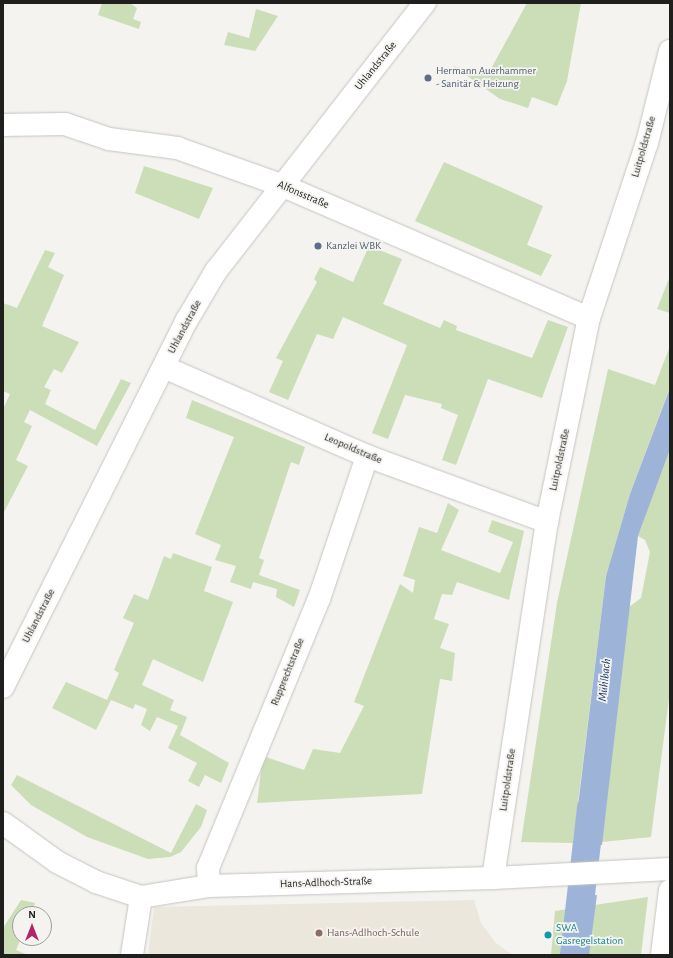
<!DOCTYPE html>
<meta charset="utf-8">
<style>
body{margin:0}
#map{position:relative;width:673px;height:958px;overflow:hidden;background:#f4f3ef;font-family:"Alegreya Sans",sans-serif}
div>[style]{position:absolute}
.built>*{inset:0;background:#ebe7dc}
.green>*{inset:0;background:#cbdeb8}
.water>*{inset:0;background:#9db3d8}
.canal>*{height:28px;margin:-14px;padding:0 14px;transform-origin:14px;border-radius:14px;background:#9db3d8}
.roads{filter:drop-shadow(0 0 1px #c5c4c0) drop-shadow(0 0 1px #c5c4c0)}
.minor>*{height:22px;margin:-11px;padding:0 11px;transform-origin:11px;border-radius:11px;background:#fff}
.dots>*{width:11px;height:11px;translate:-50% -50%;box-sizing:border-box;border:2px solid #f4f3ef;border-radius:50%}
span{translate:-50% -50%;white-space:nowrap;text-align:center;line-height:1.15;-webkit-text-stroke:3.5px #f4f3ef;paint-order:stroke}
.street-label{font-size:11px;color:#1f1f1d}
.service-label{font-size:11px;color:#4e5e75}
.left{translate:0 -50%;text-align:left}
.culture-label{font-size:11px;color:#0d838f}
.education-label{font-size:11px;color:#785e54}
.water-label{font-size:12px;color:#1b3766;font-style:italic}
.frame{position:absolute;inset:0;border:4px solid #1f1f1d;pointer-events:none}
.north{position:absolute;left:12px;top:906px;width:40px;height:40px;box-sizing:border-box;background:#f4f3ef;border:1px solid #9f9e9b;border-radius:50%;rotate:0deg;font-size:11px;font-weight:700;line-height:16px;text-align:center;color:#1f1f1d}
.north::after{content:'';display:block;margin:auto;width:14px;height:18px;background:#b02768;clip-path:polygon(50% 0,100% 100%,50% 72%,0 100%)}
</style>
<div id="map">
<div class="built">
<div style="clip-path:polygon(474px 900px,481px 923px,496px 943px,513px 955px,148px 955px,154px 907px)"></div>
</div>
<div class="green">
<div style="clip-path:polygon(102px 3px,130px 3px,137px 8px,133px 19px,141px 22px,139px 29px,98px 15px)"></div>
<div style="clip-path:polygon(527px 3px,581px 3px,567px 81px,557px 106px,532px 97px,528px 108px,500px 99px,453px 66px,487px 76px)"></div>
<div style="clip-path:polygon(256px 9px,278px 16px,255px 51px,224px 45px,228px 32px,249px 38px)"></div>
<div style="clip-path:polygon(444px 162px,543px 206px,527px 245px,552px 255px,541px 276px,415px 221px)"></div>
<div style="clip-path:polygon(144px 166px,213px 188px,199px 219px,135px 193px)"></div>
<div style="clip-path:polygon(369px 246px,402px 259px,383px 304px,440px 328px,444px 320px,457px 326px,456px 330px,532px 358px,548px 320px,568px 327px,542px 398px,488px 379px,456px 465px,442px 460px,458px 415px,441px 408px,442px 404px,405px 395px,388px 439px,372px 433px,407px 345px,343px 317px,333px 339px,317px 334px,288px 400px,269px 392px,283px 361px,276px 358px,317px 282px,314px 279px,320px 267px,353px 282px)"></div>
<div style="clip-path:polygon(45px 250px,55px 253px,48px 267px,64px 275px,42px 326px,79px 342px,62px 373px,54px 369px,44px 387px,51px 390px,45px 404px,95px 430px,121px 379px,131px 383px,97px 446px,30px 410px,24px 422px,32px 426px,16px 460px,28px 466px,3px 514px,3px 409px,10px 394px,3px 391px,3px 303px,17px 308px)"></div>
<div style="clip-path:polygon(670px 276px,670px 313px,657px 309px)"></div>
<div style="clip-path:polygon(670px 346px,670px 387px,630px 494px,606px 576px,573px 843px,521px 842px,557px 603px,608px 369px,655px 385px)"></div>
<div style="clip-path:polygon(192px 400px,305px 447px,299px 465px,291px 462px,259px 558px,264px 560px,259px 575px,300px 590px,294px 607px,276px 597px,277px 589px,253px 582px,251px 589px,230px 582px,236px 566px,215px 560px,221px 545px,195px 534px,234px 437px,186px 418px)"></div>
<div style="clip-path:polygon(670px 445px,670px 691px,651px 837px,602px 842px,629px 607px,641px 598px,650px 552px,645px 540px,638px 536px)"></div>
<div style="clip-path:polygon(448px 503px,459px 510px,441px 550px,500px 573px,513px 542px,488px 532px,492px 520px,524px 531px,509px 600px,457px 582px,452px 595px,442px 594px,434px 619px,449px 624px,440px 648px,455px 653px,452px 681px,440px 679px,422px 794px,257px 803px,263px 756px,304px 770px,313px 749px,340px 753px,364px 706px,354px 702px,400px 584px,413px 593px,415px 580px,403px 576px,419px 527px,437px 533px)"></div>
<div style="clip-path:polygon(173px 553px,212px 567px,204px 591px,233px 602px,203px 682px,153px 659px,142px 685px,174px 700px,170px 710px,187px 717px,180px 735px,229px 763px,221px 783px,205px 775px,199px 787px,188px 781px,197px 763px,168px 748px,178px 726px,157px 717px,150px 731px,141px 725px,147px 709px,135px 704px,133px 709px,111px 700px,96px 730px,52px 708px,66px 682px,107px 700px,119px 673px,114px 670px,134px 623px,123px 618px,134px 594px,148px 600px,164px 556px,171px 559px)"></div>
<div style="clip-path:polygon(17px 775px,171px 853px,196px 804px,207px 810px,201px 827px,181px 852px,170px 857px,148px 859px,87px 837px,31px 805px,11px 785px)"></div>
<div style="clip-path:polygon(648px 897px,641px 955px,551px 955px,555px 911px)"></div>
<div style="clip-path:polygon(21px 900px,35px 903px,31px 914px,20px 914px,21px 938px,16px 950px,28px 955px,3px 955px,3px 928px)"></div>
</div>
<div class="water">
<div style="clip-path:polygon(670px 388px,670px 449px,638px 536px,602px 845px,573px 847px,606px 576px,630px 494px)"></div>
<div style="clip-path:polygon(597px 895px,589px 955px,561px 955px,568px 897px)"></div>
</div>
<div class="canal">
<div style="left:574px;top:955px;width:148px;rotate:-83.4deg"></div>
</div>
<div class="roads">
<div class="minor">
<div style="left:3px;top:125px;width:62px;rotate:-0.9deg"></div>
<div style="left:65px;top:124px;width:46px;rotate:18.8deg"></div>
<div style="left:109px;top:139px;width:69px;rotate:7.5deg"></div>
<div style="left:177px;top:148px;width:110px;rotate:19.6deg"></div>
<div style="left:281px;top:185px;width:335px;rotate:23.4deg"></div>
<div style="left:164px;top:367px;width:222px;rotate:23.7deg"></div>
<div style="left:367px;top:456px;width:192px;rotate:20.1deg"></div>
<div style="left:3px;top:687px;width:411px;rotate:-63.4deg"></div>
<div style="left:187px;top:320px;width:57px;rotate:-59.4deg"></div>
<div style="left:216px;top:271px;width:340px;rotate:-52.1deg"></div>
<div style="left:3px;top:823px;width:67px;rotate:35.8deg"></div>
<div style="left:57px;top:862px;width:44px;rotate:27.1deg"></div>
<div style="left:96px;top:882px;width:47px;rotate:18.4deg"></div>
<div style="left:141px;top:897px;width:69px;rotate:-9.2deg"></div>
<div style="left:209px;top:886px;width:284px;rotate:-1.6deg"></div>
<div style="left:493px;top:878px;width:177px;rotate:-2.9deg"></div>
<div style="left:493px;top:878px;width:360px;rotate:-81.4deg"></div>
<div style="left:547px;top:522px;width:208px;rotate:-78.4deg"></div>
<div style="left:589px;top:318px;width:184px;rotate:-71.7deg"></div>
<div style="left:647px;top:143px;width:95px;rotate:-76deg"></div>
<div style="left:209px;top:886px;width:18px;rotate:-93deg"></div>
<div style="left:208px;top:868px;width:291px;rotate:-67.6deg"></div>
<div style="left:319px;top:599px;width:151px;rotate:-71.4deg"></div>
<div style="left:132px;top:955px;width:59px;rotate:-81.2deg"></div>
<div style="left:662px;top:955px;width:65px;rotate:-83deg"></div>
</div>
</div>
<div class="dots">
<div style="left:428px;top:78px;background:#5c6f8a"></div>
<div style="left:318px;top:246px;background:#5c6f8a"></div>
<div style="left:319px;top:933px;background:#8d6e63"></div>
<div style="left:548px;top:935px;background:#0f9aa8"></div>
</div>
<div class="street-label">
<span style="left:376px;top:66px;rotate:-51deg">Uhlandstraße</span>
<span style="left:644px;top:147px;rotate:-74deg">Luitpoldstraße</span>
<span style="left:303px;top:195px;rotate:23deg">Alfonsstraße</span>
<span style="left:185px;top:327px;rotate:-62deg">Uhlandstraße</span>
<span style="left:353px;top:449px;rotate:23deg">Leopoldstraße</span>
<span style="left:560px;top:460px;rotate:-78deg">Luitpoldstraße</span>
<span style="left:39px;top:616px;rotate:-63deg">Uhlandstraße</span>
<span style="left:288px;top:672px;rotate:-68deg">Rupprechtstraße</span>
<span style="left:508px;top:780px;rotate:-82deg">Luitpoldstraße</span>
<span style="left:326px;top:883px;rotate:-2deg">Hans-Adlhoch-Straße</span>
</div>
<div class="service-label">
<span class="left" style="left:436px;top:78px">Hermann Auerhammer<br>- Sanitär &amp; Heizung</span>
<span class="left" style="left:326px;top:246px">Kanzlei WBK</span>
</div>
<div class="culture-label">
<span class="left" style="left:556px;top:935px">SWA<br>Gasregelstation</span>
</div>
<div class="education-label">
<span class="left" style="left:327px;top:933px">Hans-Adlhoch-Schule</span>
</div>
<div class="water-label">
<span style="left:605px;top:680px;rotate:-84deg">Mühlbach</span>
</div>
<div class="frame"></div>
<div class="north">N</div>
</div>
